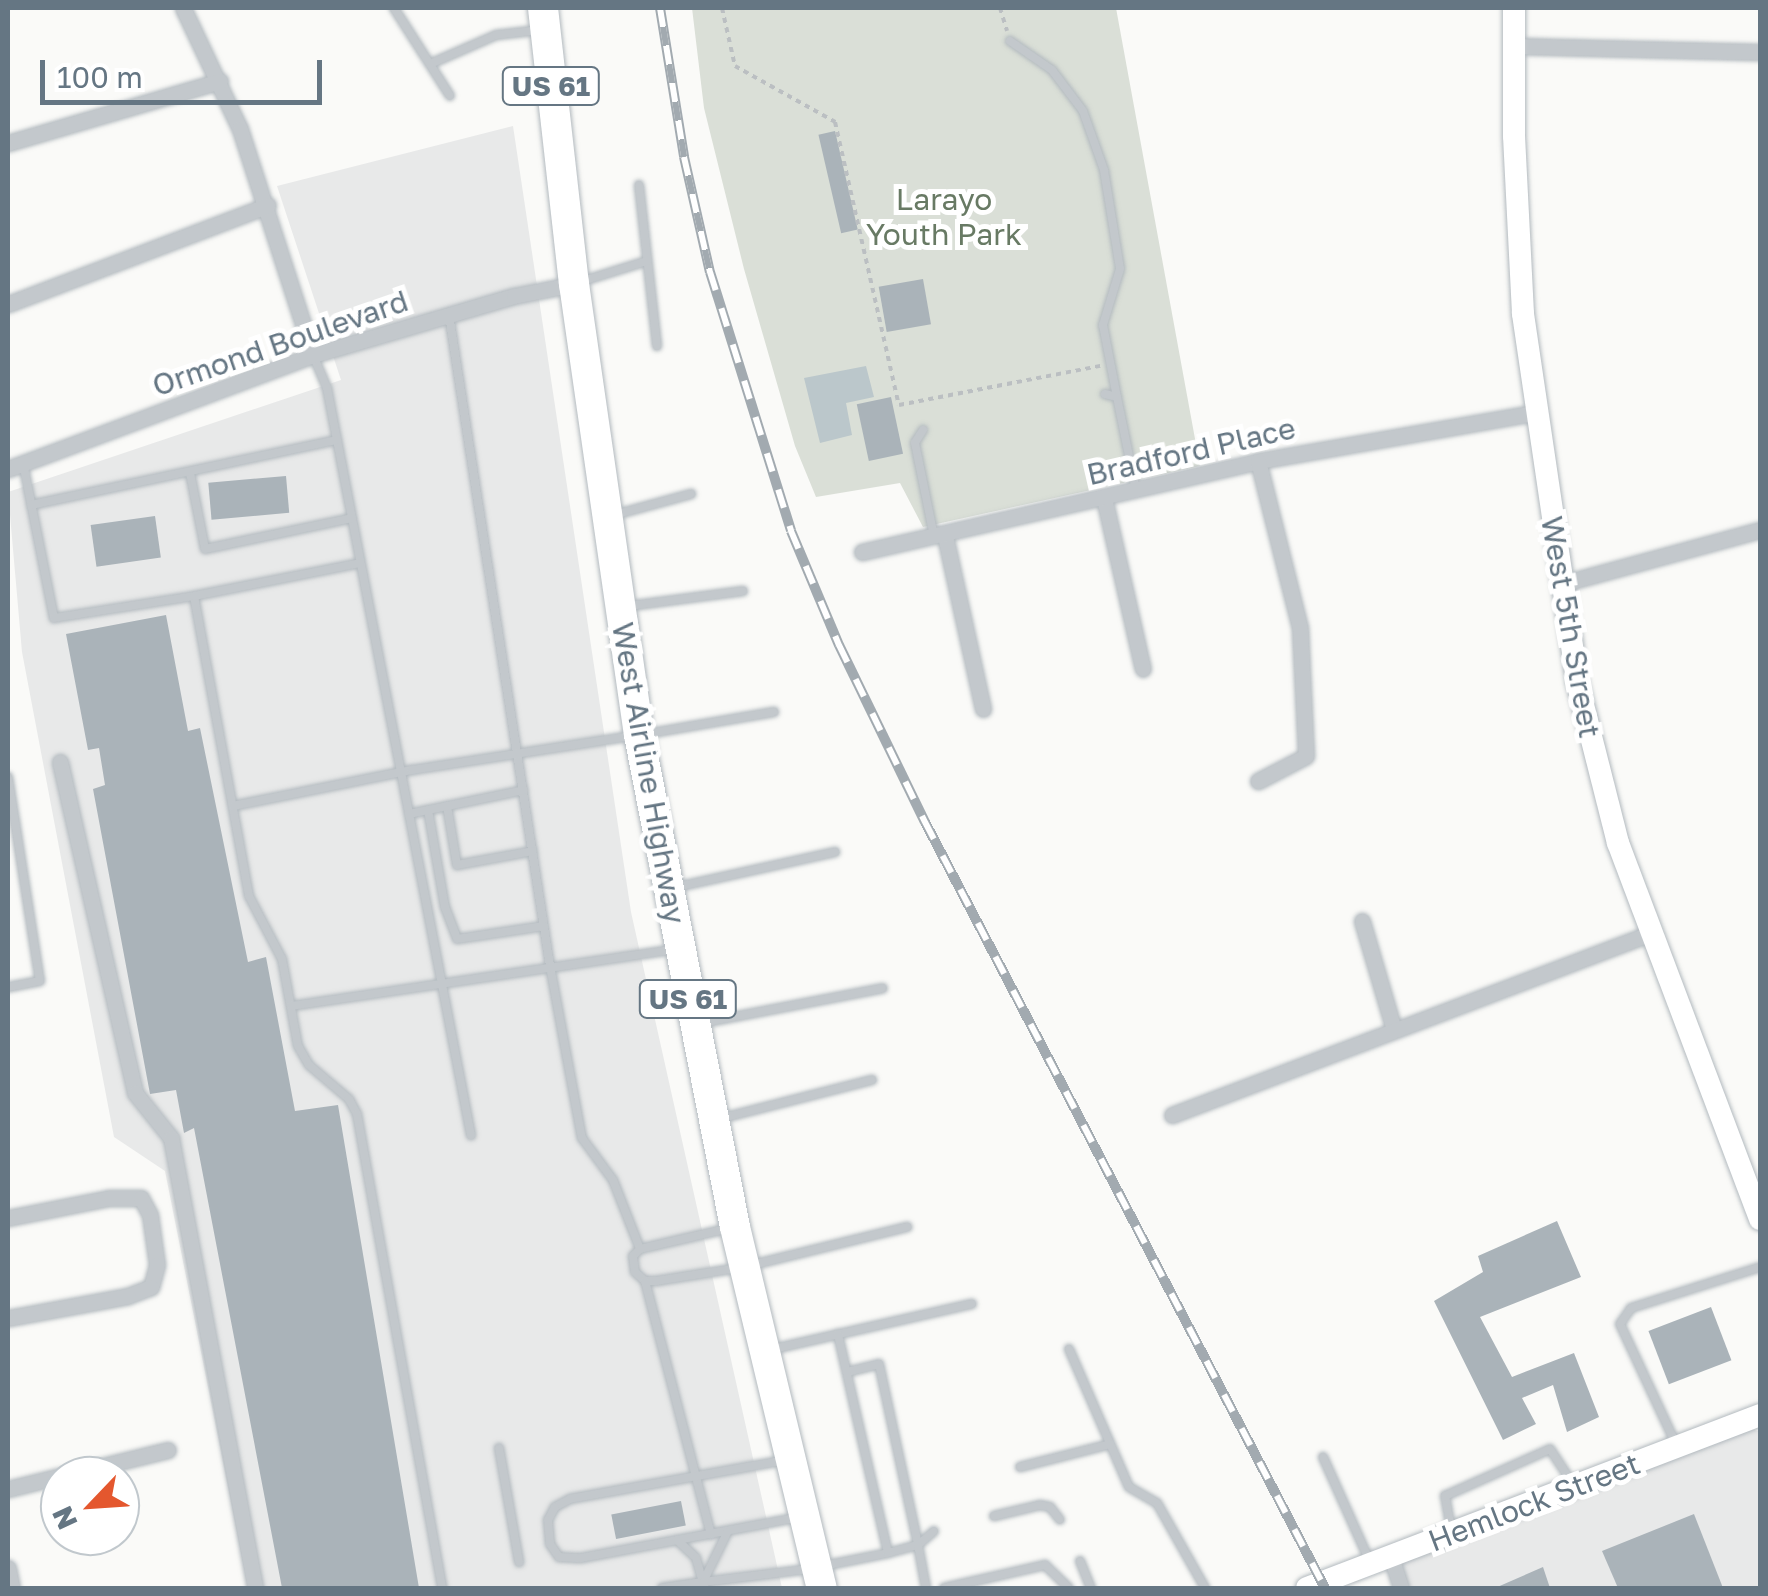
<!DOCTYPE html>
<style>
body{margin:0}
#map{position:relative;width:1768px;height:1596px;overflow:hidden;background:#fafaf8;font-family:"Golos Text",sans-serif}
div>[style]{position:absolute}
.built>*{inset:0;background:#e8e9e9}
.green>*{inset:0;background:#dadfd7}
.water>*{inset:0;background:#bbc7cb}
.building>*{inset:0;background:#aab3b9;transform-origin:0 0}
.path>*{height:4px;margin-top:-2px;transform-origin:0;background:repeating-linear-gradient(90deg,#bbbfc2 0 5px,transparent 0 10px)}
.roads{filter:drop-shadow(0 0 2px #b3babf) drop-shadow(0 0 2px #b3babf)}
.lane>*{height:8px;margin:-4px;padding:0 4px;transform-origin:4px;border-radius:4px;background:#c3c8cc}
.street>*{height:15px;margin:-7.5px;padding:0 7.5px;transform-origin:7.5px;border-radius:7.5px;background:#c3c8cc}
.secondary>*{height:22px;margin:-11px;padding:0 11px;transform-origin:11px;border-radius:11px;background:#fff}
.highway>*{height:30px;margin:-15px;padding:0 15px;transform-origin:15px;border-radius:15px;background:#fff}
.rail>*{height:10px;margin-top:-5px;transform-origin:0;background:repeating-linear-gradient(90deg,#fff 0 19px,#a2aab0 0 38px);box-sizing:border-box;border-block:2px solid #a2aab0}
span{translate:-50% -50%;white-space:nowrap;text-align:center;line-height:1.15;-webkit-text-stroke:10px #fff;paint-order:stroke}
.shield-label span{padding:2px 8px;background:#fff;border:2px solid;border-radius:8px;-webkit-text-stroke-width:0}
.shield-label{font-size:28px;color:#657683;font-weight:700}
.park-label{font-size:30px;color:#687a64}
.street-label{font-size:30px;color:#657683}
.frame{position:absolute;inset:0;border:10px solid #657683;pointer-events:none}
.north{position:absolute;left:40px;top:1456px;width:100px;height:100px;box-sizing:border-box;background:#fff;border:2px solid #c1c8cd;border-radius:50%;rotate:245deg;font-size:28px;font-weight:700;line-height:40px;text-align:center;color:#657683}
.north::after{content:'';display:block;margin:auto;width:35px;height:45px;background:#e4572e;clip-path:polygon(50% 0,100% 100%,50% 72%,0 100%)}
.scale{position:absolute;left:40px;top:60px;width:282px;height:45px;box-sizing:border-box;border:5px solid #657683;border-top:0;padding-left:12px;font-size:30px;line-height:35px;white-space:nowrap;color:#657683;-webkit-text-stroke:8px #fff;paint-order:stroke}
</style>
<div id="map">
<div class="built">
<div style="clip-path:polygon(513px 126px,631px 912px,782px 1588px,248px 1588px,165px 1171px,114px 1137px,22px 652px,8px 492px,341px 380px,277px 186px)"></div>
<div style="clip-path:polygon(1737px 1424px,1760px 1432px,1760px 1588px,1401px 1588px,1391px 1557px)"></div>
</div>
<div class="green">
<div style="clip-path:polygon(692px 8px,1116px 8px,1200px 466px,923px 527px,900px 483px,816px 497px,795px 446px,744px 269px,704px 108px)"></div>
</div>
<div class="water">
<div style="clip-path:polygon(866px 366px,874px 397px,846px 403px,852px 435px,820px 443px,804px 378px)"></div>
</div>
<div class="building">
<div style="left:835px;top:131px;width:101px;height:17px;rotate:77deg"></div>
<div style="left:923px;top:279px;width:46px;height:45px;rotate:80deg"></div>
<div style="left:891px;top:397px;width:58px;height:35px;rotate:78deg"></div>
<div style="left:286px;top:476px;width:37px;height:78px;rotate:85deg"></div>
<div style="left:155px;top:516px;width:42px;height:65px;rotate:82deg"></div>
<div style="clip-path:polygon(166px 615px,188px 731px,200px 728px,248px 962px,266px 957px,295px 1111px,338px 1105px,419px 1588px,282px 1588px,194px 1128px,184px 1133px,176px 1090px,150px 1094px,93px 789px,105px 785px,99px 748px,88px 750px,66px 634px)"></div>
<div style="clip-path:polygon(1557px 1221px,1581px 1277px,1480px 1317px,1512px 1377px,1574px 1353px,1599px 1417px,1567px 1432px,1553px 1385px,1522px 1398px,1536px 1424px,1503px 1440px,1434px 1301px,1483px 1272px,1478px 1256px)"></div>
<div style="left:1711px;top:1307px;width:57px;height:67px;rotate:69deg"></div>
<div style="left:681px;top:1501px;width:25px;height:71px;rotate:79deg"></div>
<div style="clip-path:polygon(1694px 1514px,1723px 1588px,1618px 1588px,1602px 1551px)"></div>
<div style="clip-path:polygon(1543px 1567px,1550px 1588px,1495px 1588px)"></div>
</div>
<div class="path">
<div style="left:722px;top:8px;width:59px;rotate:77.4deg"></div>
<div style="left:735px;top:66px;width:115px;rotate:29.2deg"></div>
<div style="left:835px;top:122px;width:290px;rotate:77.3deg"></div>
<div style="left:899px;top:405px;width:205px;rotate:-11deg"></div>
<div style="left:1000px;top:8px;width:24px;rotate:73deg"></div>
</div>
<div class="roads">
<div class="lane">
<div style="left:394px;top:8px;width:104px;rotate:57.5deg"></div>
<div style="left:1010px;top:41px;width:51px;rotate:34.6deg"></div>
<div style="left:1052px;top:70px;width:51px;rotate:52.9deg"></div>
<div style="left:1083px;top:111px;width:63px;rotate:70.4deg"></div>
<div style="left:1104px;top:170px;width:100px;rotate:80.8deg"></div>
<div style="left:1120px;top:269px;width:59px;rotate:106.9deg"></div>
<div style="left:1103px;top:325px;width:73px;rotate:79deg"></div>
<div style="left:430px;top:64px;width:72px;rotate:-23.7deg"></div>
<div style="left:496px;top:35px;width:44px;rotate:-6.5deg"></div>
<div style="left:639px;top:185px;width:162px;rotate:83.6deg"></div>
<div style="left:583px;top:281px;width:67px;rotate:-17.4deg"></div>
<div style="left:449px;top:315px;width:659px;rotate:81.18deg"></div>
<div style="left:550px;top:966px;width:175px;rotate:79.5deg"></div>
<div style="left:582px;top:1138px;width:52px;rotate:53.6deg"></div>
<div style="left:613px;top:1180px;width:74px;rotate:68.6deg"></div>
<div style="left:313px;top:355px;width:36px;rotate:67deg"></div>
<div style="left:327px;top:388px;width:761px;rotate:79.09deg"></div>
<div style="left:1105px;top:394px;width:12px;rotate:14deg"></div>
<div style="left:1117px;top:397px;width:95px;rotate:78.5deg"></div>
<div style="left:923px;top:430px;width:15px;rotate:122deg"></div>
<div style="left:915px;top:443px;width:95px;rotate:78.5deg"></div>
<div style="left:23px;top:463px;width:158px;rotate:78.7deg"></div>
<div style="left:54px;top:618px;width:142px;rotate:-8.9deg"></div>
<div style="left:194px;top:596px;width:305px;rotate:79.6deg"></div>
<div style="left:249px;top:896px;width:71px;rotate:62.4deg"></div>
<div style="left:282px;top:959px;width:88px;rotate:79.6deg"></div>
<div style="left:298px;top:1046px;width:22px;rotate:60deg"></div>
<div style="left:309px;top:1065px;width:52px;rotate:40.4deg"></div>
<div style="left:349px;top:1099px;width:17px;rotate:62deg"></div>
<div style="left:357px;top:1114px;width:482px;rotate:79.8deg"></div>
<div style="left:190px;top:473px;width:77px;rotate:78.8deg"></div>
<div style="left:205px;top:549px;width:150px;rotate:-11.9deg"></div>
<div style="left:31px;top:505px;width:313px;rotate:-12deg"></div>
<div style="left:614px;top:515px;width:80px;rotate:-15.3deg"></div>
<div style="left:194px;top:596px;width:169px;rotate:-11.2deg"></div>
<div style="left:629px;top:606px;width:115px;rotate:-7.5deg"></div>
<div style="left:646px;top:734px;width:130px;rotate:-9.8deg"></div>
<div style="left:8px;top:777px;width:206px;rotate:81.1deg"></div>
<div style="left:40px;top:981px;width:33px;rotate:169deg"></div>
<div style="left:233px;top:806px;width:183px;rotate:-11.4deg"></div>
<div style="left:412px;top:770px;width:223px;rotate:-8.8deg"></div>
<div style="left:447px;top:806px;width:60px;rotate:80.4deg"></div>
<div style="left:457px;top:865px;width:77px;rotate:-10.4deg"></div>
<div style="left:428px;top:810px;width:98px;rotate:80.1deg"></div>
<div style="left:445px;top:907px;width:34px;rotate:69deg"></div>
<div style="left:457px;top:939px;width:88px;rotate:-8.5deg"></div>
<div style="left:409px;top:814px;width:117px;rotate:-11.8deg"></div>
<div style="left:677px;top:887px;width:162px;rotate:-12.5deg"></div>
<div style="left:291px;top:1006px;width:388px;rotate:-8.4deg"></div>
<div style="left:702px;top:1023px;width:184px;rotate:-10.9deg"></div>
<div style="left:719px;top:1119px;width:158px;rotate:-14.3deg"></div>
<div style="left:730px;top:1228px;width:92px;rotate:166.9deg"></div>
<div style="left:640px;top:1249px;width:10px;rotate:135deg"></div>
<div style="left:633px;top:1256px;width:16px;rotate:83deg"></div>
<div style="left:635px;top:1272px;width:13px;rotate:42deg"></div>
<div style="left:645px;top:1281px;width:11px"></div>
<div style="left:656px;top:1281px;width:83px;rotate:-9deg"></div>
<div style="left:752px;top:1265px;width:160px;rotate:-13.8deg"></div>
<div style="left:645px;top:1281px;width:262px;rotate:75.4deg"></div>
<div style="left:1069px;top:1349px;width:150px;rotate:66.5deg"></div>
<div style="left:1129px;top:1487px;width:32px;rotate:30deg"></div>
<div style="left:1157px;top:1503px;width:98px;rotate:60.5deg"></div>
<div style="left:769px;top:1350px;width:208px;rotate:-12.8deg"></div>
<div style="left:847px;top:1372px;width:33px;rotate:-14deg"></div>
<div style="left:879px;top:1364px;width:185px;rotate:77.8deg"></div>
<div style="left:1675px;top:1442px;width:130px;rotate:-115deg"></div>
<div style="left:1620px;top:1324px;width:19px;rotate:-55deg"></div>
<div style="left:1631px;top:1308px;width:135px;rotate:-17.6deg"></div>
<div style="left:499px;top:1448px;width:116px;rotate:80deg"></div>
<div style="left:1323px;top:1457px;width:115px;rotate:65.9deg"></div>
<div style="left:786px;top:1460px;width:219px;rotate:169.8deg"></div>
<div style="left:570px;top:1499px;width:17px;rotate:152deg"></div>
<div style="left:555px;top:1507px;width:15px;rotate:118deg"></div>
<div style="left:548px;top:1520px;width:24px;rotate:85deg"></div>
<div style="left:550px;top:1544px;width:16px;rotate:55deg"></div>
<div style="left:559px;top:1557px;width:22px;rotate:3deg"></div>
<div style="left:581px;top:1558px;width:223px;rotate:-10.6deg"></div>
<div style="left:1020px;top:1467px;width:93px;rotate:-14.3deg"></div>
<div style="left:994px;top:1516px;width:47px;rotate:-13.4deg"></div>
<div style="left:1040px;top:1505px;width:10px;rotate:11deg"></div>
<div style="left:1050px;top:1507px;width:16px;rotate:52deg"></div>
<div style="left:1451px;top:1529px;width:34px;rotate:-100deg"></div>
<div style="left:1445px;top:1496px;width:115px;rotate:-24.1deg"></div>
<div style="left:1550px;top:1449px;width:42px;rotate:56.7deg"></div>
<div style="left:677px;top:1540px;width:26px;rotate:43deg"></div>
<div style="left:696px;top:1558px;width:25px;rotate:74deg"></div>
<div style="left:918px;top:1545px;width:21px;rotate:-41deg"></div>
<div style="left:888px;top:1553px;width:31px;rotate:-15deg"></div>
<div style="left:918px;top:1545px;width:44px;rotate:79.5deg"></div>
<div style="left:1080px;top:1561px;width:29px;rotate:68deg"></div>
<div style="left:823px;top:1566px;width:66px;rotate:-11.3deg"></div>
<div style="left:888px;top:1553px;width:225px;rotate:-102.9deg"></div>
<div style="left:703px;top:1582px;width:107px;rotate:-7deg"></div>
<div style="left:703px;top:1582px;width:55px;rotate:-63.9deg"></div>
<div style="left:662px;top:1588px;width:41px;rotate:-8.3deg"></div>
<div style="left:703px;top:1582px;width:6px;rotate:72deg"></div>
<div style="left:944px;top:1588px;width:104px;rotate:-12.8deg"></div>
<div style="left:1045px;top:1565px;width:33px;rotate:44deg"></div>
</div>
<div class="street">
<div style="left:183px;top:8px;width:134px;rotate:64.8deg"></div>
<div style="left:240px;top:129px;width:237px;rotate:72.1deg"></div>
<div style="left:1513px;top:46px;width:247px;rotate:1.4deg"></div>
<div style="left:8px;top:143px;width:221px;rotate:-16.3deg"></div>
<div style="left:8px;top:304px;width:278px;rotate:-20.8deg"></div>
<div style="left:8px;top:469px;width:326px;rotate:-20.5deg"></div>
<div style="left:313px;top:355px;width:209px;rotate:-16.4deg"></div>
<div style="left:514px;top:296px;width:61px;rotate:-11.3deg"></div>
<div style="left:1104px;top:498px;width:175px;rotate:77.2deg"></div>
<div style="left:945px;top:536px;width:177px;rotate:77.6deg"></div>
<div style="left:862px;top:552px;width:406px;rotate:-12.9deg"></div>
<div style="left:1258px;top:461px;width:280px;rotate:-9.9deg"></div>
<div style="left:1561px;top:584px;width:206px;rotate:-15.2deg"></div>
<div style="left:60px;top:762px;width:339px;rotate:77.2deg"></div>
<div style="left:135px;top:1093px;width:58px;rotate:51.3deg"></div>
<div style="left:171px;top:1138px;width:458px;rotate:79.4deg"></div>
<div style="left:1258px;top:781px;width:54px;rotate:-27.5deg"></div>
<div style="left:1306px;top:756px;width:128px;rotate:-92.7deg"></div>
<div style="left:1300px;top:628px;width:172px;rotate:-104.1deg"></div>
<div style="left:1362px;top:921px;width:114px;rotate:73.6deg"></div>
<div style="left:1172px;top:1115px;width:512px;rotate:-20.8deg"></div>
<div style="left:8px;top:1218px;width:103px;rotate:-11.2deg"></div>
<div style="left:109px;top:1198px;width:32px"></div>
<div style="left:141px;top:1198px;width:19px;rotate:62deg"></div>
<div style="left:150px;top:1215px;width:50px;rotate:82deg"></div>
<div style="left:157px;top:1265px;width:23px;rotate:105deg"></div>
<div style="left:151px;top:1287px;width:25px;rotate:159deg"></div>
<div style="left:128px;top:1296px;width:122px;rotate:169.6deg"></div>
<div style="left:62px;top:1476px;width:109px;rotate:-13.8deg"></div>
<div style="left:8px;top:1489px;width:54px;rotate:-14deg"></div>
<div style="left:1391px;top:1557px;width:33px;rotate:72deg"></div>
<div style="left:8px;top:1568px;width:20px;rotate:79deg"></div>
</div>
<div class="secondary">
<div style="left:1514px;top:8px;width:128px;rotate:90deg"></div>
<div style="left:1514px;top:136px;width:178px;rotate:87.1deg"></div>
<div style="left:1523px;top:314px;width:371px;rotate:81.6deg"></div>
<div style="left:1577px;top:681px;width:167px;rotate:75.8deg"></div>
<div style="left:1618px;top:843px;width:402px;rotate:69.3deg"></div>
<div style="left:1307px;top:1588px;width:485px;rotate:-20.9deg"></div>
</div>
<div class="highway">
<div style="left:543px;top:8px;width:278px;rotate:83.6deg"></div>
<div style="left:574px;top:284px;width:456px;rotate:81.8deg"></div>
<div style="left:639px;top:735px;width:501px;rotate:78.96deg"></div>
<div style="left:735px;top:1227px;width:371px;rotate:76.5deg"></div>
</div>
</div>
<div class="rail">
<div style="left:660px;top:8px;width:151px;rotate:80.8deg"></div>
<div style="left:684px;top:157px;width:118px;rotate:77.3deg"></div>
<div style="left:710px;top:272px;width:271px;rotate:72.6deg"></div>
<div style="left:791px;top:531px;width:124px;rotate:67.2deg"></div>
<div style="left:839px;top:645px;width:197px;rotate:64.1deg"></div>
<div style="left:925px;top:822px;width:864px;rotate:62.43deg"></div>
</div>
<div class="shield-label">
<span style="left:551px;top:86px">US 61</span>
<span style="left:688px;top:999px">US 61</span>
</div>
<div class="park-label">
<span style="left:944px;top:216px">Larayo<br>Youth Park</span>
</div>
<div class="street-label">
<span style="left:280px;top:343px;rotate:-19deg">Ormond Boulevard</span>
<span style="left:1191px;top:451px;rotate:-13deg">Bradford Place</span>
<span style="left:1571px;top:627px;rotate:80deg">West 5th Street</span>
<span style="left:649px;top:773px;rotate:80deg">West Airline Highway</span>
<span style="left:1534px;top:1502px;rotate:-21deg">Hemlock Street</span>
</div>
<div class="frame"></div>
<div class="north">N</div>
<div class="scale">100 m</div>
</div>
